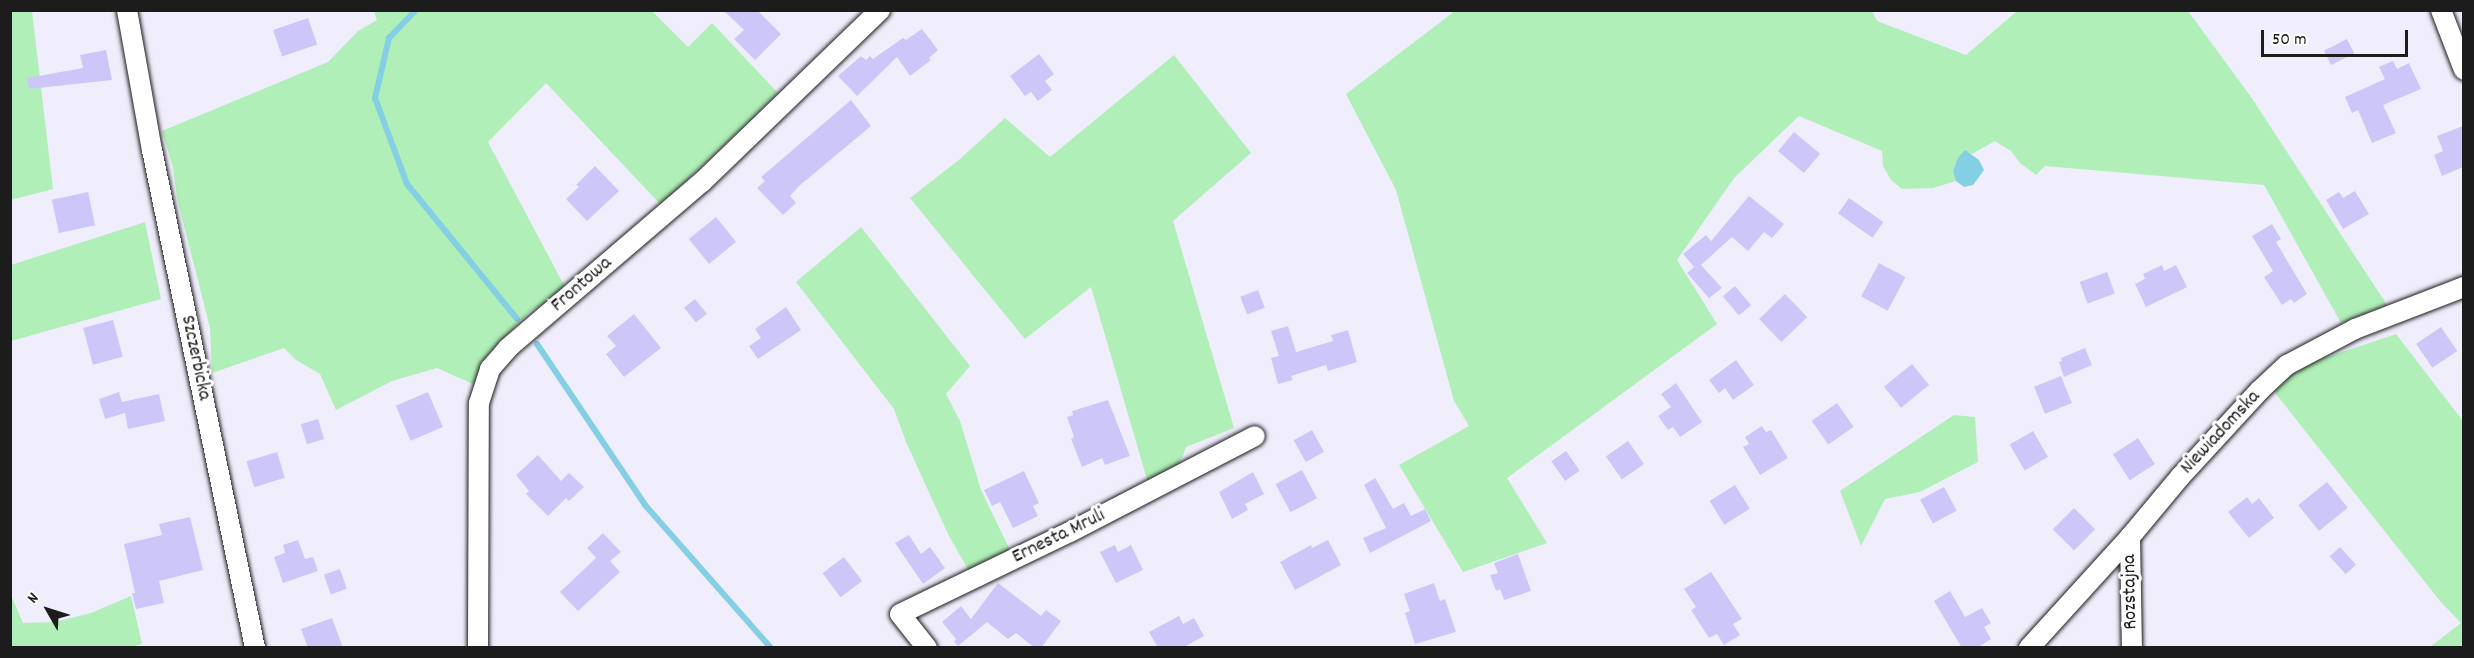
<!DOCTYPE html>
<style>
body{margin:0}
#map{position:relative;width:2474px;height:658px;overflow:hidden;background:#f0eefd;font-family:Dekko,sans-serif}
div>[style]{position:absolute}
.green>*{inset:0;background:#b0efb7}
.water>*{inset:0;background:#84cfe4}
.stream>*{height:6px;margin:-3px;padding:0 3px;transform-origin:3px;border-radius:3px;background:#84cfe4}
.building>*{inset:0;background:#cdc7f9;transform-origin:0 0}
.roads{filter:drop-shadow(0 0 2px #1c1c1c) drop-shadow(0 0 2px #1c1c1c)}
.minor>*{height:20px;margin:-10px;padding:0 10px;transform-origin:10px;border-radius:10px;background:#fff}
span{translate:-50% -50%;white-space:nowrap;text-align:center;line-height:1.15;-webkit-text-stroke:6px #fff;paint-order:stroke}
.street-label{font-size:20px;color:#1c1c1c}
.frame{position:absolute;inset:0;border:12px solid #1c1c1c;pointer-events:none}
.north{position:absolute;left:18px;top:580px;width:60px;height:60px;-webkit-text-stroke:4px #fff;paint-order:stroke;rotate:309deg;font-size:16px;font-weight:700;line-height:24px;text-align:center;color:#1c1c1c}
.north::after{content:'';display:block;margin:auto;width:21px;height:27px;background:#1c1c1c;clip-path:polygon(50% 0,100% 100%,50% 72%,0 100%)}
.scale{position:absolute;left:2261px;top:30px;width:147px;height:27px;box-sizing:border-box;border:3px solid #1c1c1c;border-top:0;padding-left:8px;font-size:18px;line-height:21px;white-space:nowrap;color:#1c1c1c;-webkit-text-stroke:4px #fff;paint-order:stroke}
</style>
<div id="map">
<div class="green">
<div style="clip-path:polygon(10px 11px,32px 11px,53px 189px,11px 200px)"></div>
<div style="clip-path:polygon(374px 11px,652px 11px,688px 47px,712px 23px,778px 93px,661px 205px,546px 83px,488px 142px,566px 289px,528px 313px,487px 356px,473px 384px,437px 368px,392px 381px,336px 410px,320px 374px,296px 360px,284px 348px,212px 373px,210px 328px,177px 198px,173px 167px,162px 131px,328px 62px,358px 31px,377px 20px)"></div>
<div style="clip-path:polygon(1455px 11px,1872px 11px,1877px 21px,1966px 55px,2017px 11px,2188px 11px,2251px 97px,2387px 305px,2341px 323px,2264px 185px,2045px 166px,2036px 175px,2020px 163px,2011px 151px,1995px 141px,1972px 154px,1964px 151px,1953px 171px,1956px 181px,1933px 188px,1902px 189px,1891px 180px,1883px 166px,1882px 151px,1799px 116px,1734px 178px,1677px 260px,1717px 324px,1507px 478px,1547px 543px,1463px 572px,1399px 465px,1469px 426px,1454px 401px,1396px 190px,1346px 94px)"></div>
<div style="clip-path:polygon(1174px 55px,1251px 153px,1173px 221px,1234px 428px,1186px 447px,1179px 466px,1148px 483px,1091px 287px,1025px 339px,910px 198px,960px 159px,1005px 118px,1050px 157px)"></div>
<div style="clip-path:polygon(145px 222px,161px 299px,11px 341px,11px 265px)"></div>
<div style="clip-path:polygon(861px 227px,970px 366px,946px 394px,960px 421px,981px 490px,1010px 550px,969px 571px,949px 536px,906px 442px,894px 409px,796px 282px)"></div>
<div style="clip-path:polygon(2396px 334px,2463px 421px,2463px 647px,2430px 647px,2461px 623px,2440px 601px,2272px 389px,2304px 365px)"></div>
<div style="clip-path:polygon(1954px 415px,1975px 417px,1978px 462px,1920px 492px,1885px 499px,1861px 546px,1840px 491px)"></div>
<div style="clip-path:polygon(10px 593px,23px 623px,55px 622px,91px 613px,131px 596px,142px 644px,126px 648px,11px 647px)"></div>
</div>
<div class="water">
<div style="clip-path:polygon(1965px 150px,1979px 160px,1984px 170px,1973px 185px,1964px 187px,1956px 181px,1953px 171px,1958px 158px)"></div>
</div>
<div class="stream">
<div style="left:416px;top:10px;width:39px;rotate:134deg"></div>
<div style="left:389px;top:38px;width:62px;rotate:103.1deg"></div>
<div style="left:375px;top:98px;width:92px;rotate:69.6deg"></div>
<div style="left:407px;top:184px;width:174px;rotate:50.8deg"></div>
<div style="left:537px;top:344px;width:194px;rotate:56.1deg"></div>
<div style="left:645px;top:505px;width:191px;rotate:48.6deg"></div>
</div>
<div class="building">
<div style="clip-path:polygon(723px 10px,757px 10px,781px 34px,755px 60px,734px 39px,744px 30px)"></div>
<div style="left:308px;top:18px;width:28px;height:37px;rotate:71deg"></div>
<div style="clip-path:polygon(922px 29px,938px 50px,929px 58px,931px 60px,910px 76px,897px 57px,857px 96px,838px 76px,861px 56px,866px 60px,870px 56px,873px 59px,903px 38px,906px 40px)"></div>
<div style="left:2347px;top:39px;width:16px;height:26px;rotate:63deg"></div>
<div style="clip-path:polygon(106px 50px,112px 80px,29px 89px,27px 78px,83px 68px,80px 55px)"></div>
<div style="clip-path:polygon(1039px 54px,1054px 74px,1045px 81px,1052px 90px,1038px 101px,1031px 92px,1025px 96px,1010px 76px)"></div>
<div style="clip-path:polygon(2393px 61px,2397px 69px,2409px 63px,2421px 89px,2383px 105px,2396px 133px,2372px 143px,2358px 110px,2352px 113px,2345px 97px,2385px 79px,2379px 67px)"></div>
<div style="clip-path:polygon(851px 100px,871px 126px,799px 186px,790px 196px,796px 203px,783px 215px,757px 188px,765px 181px,761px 177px)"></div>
<div style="clip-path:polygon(2463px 126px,2463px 167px,2442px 176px,2434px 155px,2443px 151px,2437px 136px)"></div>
<div style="left:1794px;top:132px;width:34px;height:25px;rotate:40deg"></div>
<div style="clip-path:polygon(595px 166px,619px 191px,587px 221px,566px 199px,579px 187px,576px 185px)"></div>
<div style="clip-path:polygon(2355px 191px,2369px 214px,2343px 229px,2326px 200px,2339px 192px,2343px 198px)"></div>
<div style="left:88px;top:192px;width:34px;height:37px;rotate:78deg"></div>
<div style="clip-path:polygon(1749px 196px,1784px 224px,1772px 238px,1764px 232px,1748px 251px,1732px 237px,1701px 265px,1722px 288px,1709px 298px,1687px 273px,1694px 267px,1683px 254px,1706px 235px,1711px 241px)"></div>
<div style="left:1849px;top:198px;width:42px;height:19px;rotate:35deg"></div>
<div style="left:716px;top:217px;width:32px;height:35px;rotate:51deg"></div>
<div style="clip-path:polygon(2272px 224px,2281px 239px,2276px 242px,2307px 294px,2294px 303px,2291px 299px,2282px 305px,2264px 277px,2273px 271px,2252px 236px)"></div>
<div style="left:1879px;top:263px;width:30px;height:38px;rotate:28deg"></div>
<div style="clip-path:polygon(2162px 265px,2164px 271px,2176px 265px,2187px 287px,2146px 307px,2135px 284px,2145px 279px,2143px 274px)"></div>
<div style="left:2107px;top:272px;width:23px;height:29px;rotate:70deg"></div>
<div style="left:1735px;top:286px;width:25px;height:16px;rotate:50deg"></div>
<div style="left:1258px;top:290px;width:19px;height:19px;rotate:69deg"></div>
<div style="left:1785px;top:294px;width:32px;height:36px;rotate:46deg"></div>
<div style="left:695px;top:299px;width:19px;height:14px;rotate:51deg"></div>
<div style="clip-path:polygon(786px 307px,801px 330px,758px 359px,749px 346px,761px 338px,755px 329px)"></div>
<div style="clip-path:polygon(634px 314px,661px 348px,624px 377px,606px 354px,616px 346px,607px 336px)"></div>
<div style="left:113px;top:320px;width:38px;height:31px;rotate:75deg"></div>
<div style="clip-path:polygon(1288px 326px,1296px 352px,1333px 341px,1331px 335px,1348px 330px,1357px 362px,1328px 371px,1326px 365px,1291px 376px,1293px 380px,1278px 384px,1271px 358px,1279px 356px,1271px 331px)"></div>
<div style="left:2441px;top:327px;width:29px;height:30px;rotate:56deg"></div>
<div style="clip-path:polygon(2085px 348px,2092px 365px,2064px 377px,2059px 362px,2062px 361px,2061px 358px)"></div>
<div style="clip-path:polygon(1736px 360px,1754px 385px,1733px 400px,1725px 388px,1719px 393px,1709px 380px)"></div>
<div style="left:1912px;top:364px;width:27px;height:36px;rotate:51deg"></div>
<div style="left:2061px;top:376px;width:29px;height:29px;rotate:68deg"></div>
<div style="clip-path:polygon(1676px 383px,1702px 422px,1680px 437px,1673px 427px,1668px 430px,1658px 416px,1671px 407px,1661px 394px)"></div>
<div style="clip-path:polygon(119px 392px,122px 402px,159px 394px,165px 421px,128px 429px,125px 413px,105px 419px,99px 399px)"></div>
<div style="left:428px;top:392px;width:38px;height:35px;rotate:67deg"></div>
<div style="clip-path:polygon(1108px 400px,1130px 456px,1105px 465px,1102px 458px,1082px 467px,1071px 439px,1074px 437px,1067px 417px,1073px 415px,1072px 411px)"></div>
<div style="left:1837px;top:403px;width:29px;height:31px;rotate:55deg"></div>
<div style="left:318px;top:419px;width:21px;height:18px;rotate:73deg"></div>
<div style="clip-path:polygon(1762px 426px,1766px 432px,1771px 430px,1788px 458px,1760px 475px,1743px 447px,1749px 444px,1745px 437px)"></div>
<div style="left:1312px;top:430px;width:25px;height:21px;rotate:61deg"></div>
<div style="left:2033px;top:431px;width:30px;height:27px;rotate:60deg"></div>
<div style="left:2138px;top:438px;width:31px;height:30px;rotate:57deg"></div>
<div style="left:1628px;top:441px;width:28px;height:27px;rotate:55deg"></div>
<div style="left:1566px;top:451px;width:24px;height:18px;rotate:55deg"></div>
<div style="left:277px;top:452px;width:27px;height:32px;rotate:73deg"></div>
<div style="clip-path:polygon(538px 455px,561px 481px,569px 473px,584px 487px,569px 501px,566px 498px,548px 516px,526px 494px,529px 491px,516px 475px)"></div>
<div style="left:1302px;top:470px;width:32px;height:30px;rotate:62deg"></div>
<div style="clip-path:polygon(1024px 471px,1039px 503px,1033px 506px,1038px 516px,1013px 528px,1000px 502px,992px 506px,984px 490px)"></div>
<div style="clip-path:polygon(1253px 472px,1264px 494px,1245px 504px,1248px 510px,1232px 519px,1219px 492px)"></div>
<div style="clip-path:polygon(1375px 478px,1393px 509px,1404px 503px,1411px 516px,1425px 509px,1431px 521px,1370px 553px,1363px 538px,1386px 528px,1364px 485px)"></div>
<div style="left:2327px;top:482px;width:33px;height:37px;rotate:51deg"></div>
<div style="left:1735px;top:485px;width:28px;height:30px;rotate:58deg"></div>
<div style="left:1944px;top:487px;width:27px;height:27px;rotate:62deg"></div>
<div style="clip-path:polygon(2247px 497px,2252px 504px,2259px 498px,2274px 518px,2249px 538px,2228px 512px)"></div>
<div style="left:2074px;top:508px;width:30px;height:30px;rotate:45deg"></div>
<div style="clip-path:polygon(190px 517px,203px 570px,159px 581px,164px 603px,136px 609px,132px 593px,135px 593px,124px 544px,162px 535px,159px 524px)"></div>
<div style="clip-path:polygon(603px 533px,621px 552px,610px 561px,620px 572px,578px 611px,560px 592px,596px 558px,587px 548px)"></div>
<div style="clip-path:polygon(909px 535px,921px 554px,930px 547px,945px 568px,923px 584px,895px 543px)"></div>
<div style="clip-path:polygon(298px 540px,305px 559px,313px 557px,318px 571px,283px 583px,274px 557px,285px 553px,283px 545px)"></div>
<div style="clip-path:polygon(1328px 540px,1341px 565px,1295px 590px,1280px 562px,1311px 545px,1312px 548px)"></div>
<div style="clip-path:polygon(1115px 545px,1118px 552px,1131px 545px,1143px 570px,1116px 583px,1100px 552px)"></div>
<div style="left:2340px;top:547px;width:24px;height:14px;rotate:48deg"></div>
<div style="clip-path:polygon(1518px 554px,1531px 591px,1504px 600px,1500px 589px,1496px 591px,1490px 575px,1498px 573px,1494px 563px)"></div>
<div style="left:844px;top:557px;width:30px;height:27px;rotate:53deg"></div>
<div style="left:340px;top:569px;width:21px;height:17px;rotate:71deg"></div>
<div style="clip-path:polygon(1711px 572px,1742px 619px,1733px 624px,1740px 635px,1724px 645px,1717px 634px,1709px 638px,1691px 610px,1696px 607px,1684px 589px)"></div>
<div style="clip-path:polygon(998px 583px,1041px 616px,1046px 610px,1061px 621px,1041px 648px,1035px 648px,1016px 633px,1008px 639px,987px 622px,958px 646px,954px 642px,956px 639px,942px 622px,961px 606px,971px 619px)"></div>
<div style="clip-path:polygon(1434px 583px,1440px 601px,1445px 599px,1456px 632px,1415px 644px,1405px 613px,1410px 611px,1404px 594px)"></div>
<div style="clip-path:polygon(1950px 591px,1965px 617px,1982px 608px,1991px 623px,1984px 627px,1991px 639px,1977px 648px,1962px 648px,1934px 601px)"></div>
<div style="clip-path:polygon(1179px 616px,1183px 624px,1194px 618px,1204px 636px,1182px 648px,1158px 648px,1149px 632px)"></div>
<div style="clip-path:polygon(332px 618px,343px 648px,308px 648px,301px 629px)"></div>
</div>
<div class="roads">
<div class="minor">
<div style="left:127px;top:10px;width:142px;rotate:79.9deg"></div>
<div style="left:152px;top:150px;width:509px;rotate:78.31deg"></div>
<div style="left:2441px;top:10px;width:64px;rotate:69deg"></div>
<div style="left:2130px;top:537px;width:111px;rotate:89deg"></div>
<div style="left:478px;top:648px;width:245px;rotate:-89.8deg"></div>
<div style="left:479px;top:403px;width:36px;rotate:-72deg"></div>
<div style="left:490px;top:369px;width:28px;rotate:-49deg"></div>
<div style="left:508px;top:348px;width:255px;rotate:-40.6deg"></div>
<div style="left:702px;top:182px;width:248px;rotate:-44deg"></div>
<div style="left:927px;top:648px;width:43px;rotate:-128.5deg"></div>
<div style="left:900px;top:614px;width:189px;rotate:-25.8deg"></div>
<div style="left:1070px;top:532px;width:208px;rotate:-27.4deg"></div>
<div style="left:2029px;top:648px;width:150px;rotate:-47.7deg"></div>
<div style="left:2130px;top:537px;width:78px;rotate:-50.2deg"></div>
<div style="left:2180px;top:477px;width:118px;rotate:-47.4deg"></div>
<div style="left:2260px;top:390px;width:37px;rotate:-43deg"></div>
<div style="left:2287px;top:365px;width:77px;rotate:-27.9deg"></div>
<div style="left:2355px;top:329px;width:117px;rotate:-21.1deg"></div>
</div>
</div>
<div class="street-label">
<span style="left:582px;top:285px;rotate:-41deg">Frontowa</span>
<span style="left:195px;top:358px;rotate:78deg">Szczerbicka</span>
<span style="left:2221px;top:433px;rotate:-47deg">Niewiadomska</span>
<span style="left:1059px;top:537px;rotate:-26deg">Ernesta Mruli</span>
<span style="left:2131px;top:592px;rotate:-91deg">Rozstajna</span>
</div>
<div class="frame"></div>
<div class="north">N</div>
<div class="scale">50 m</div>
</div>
